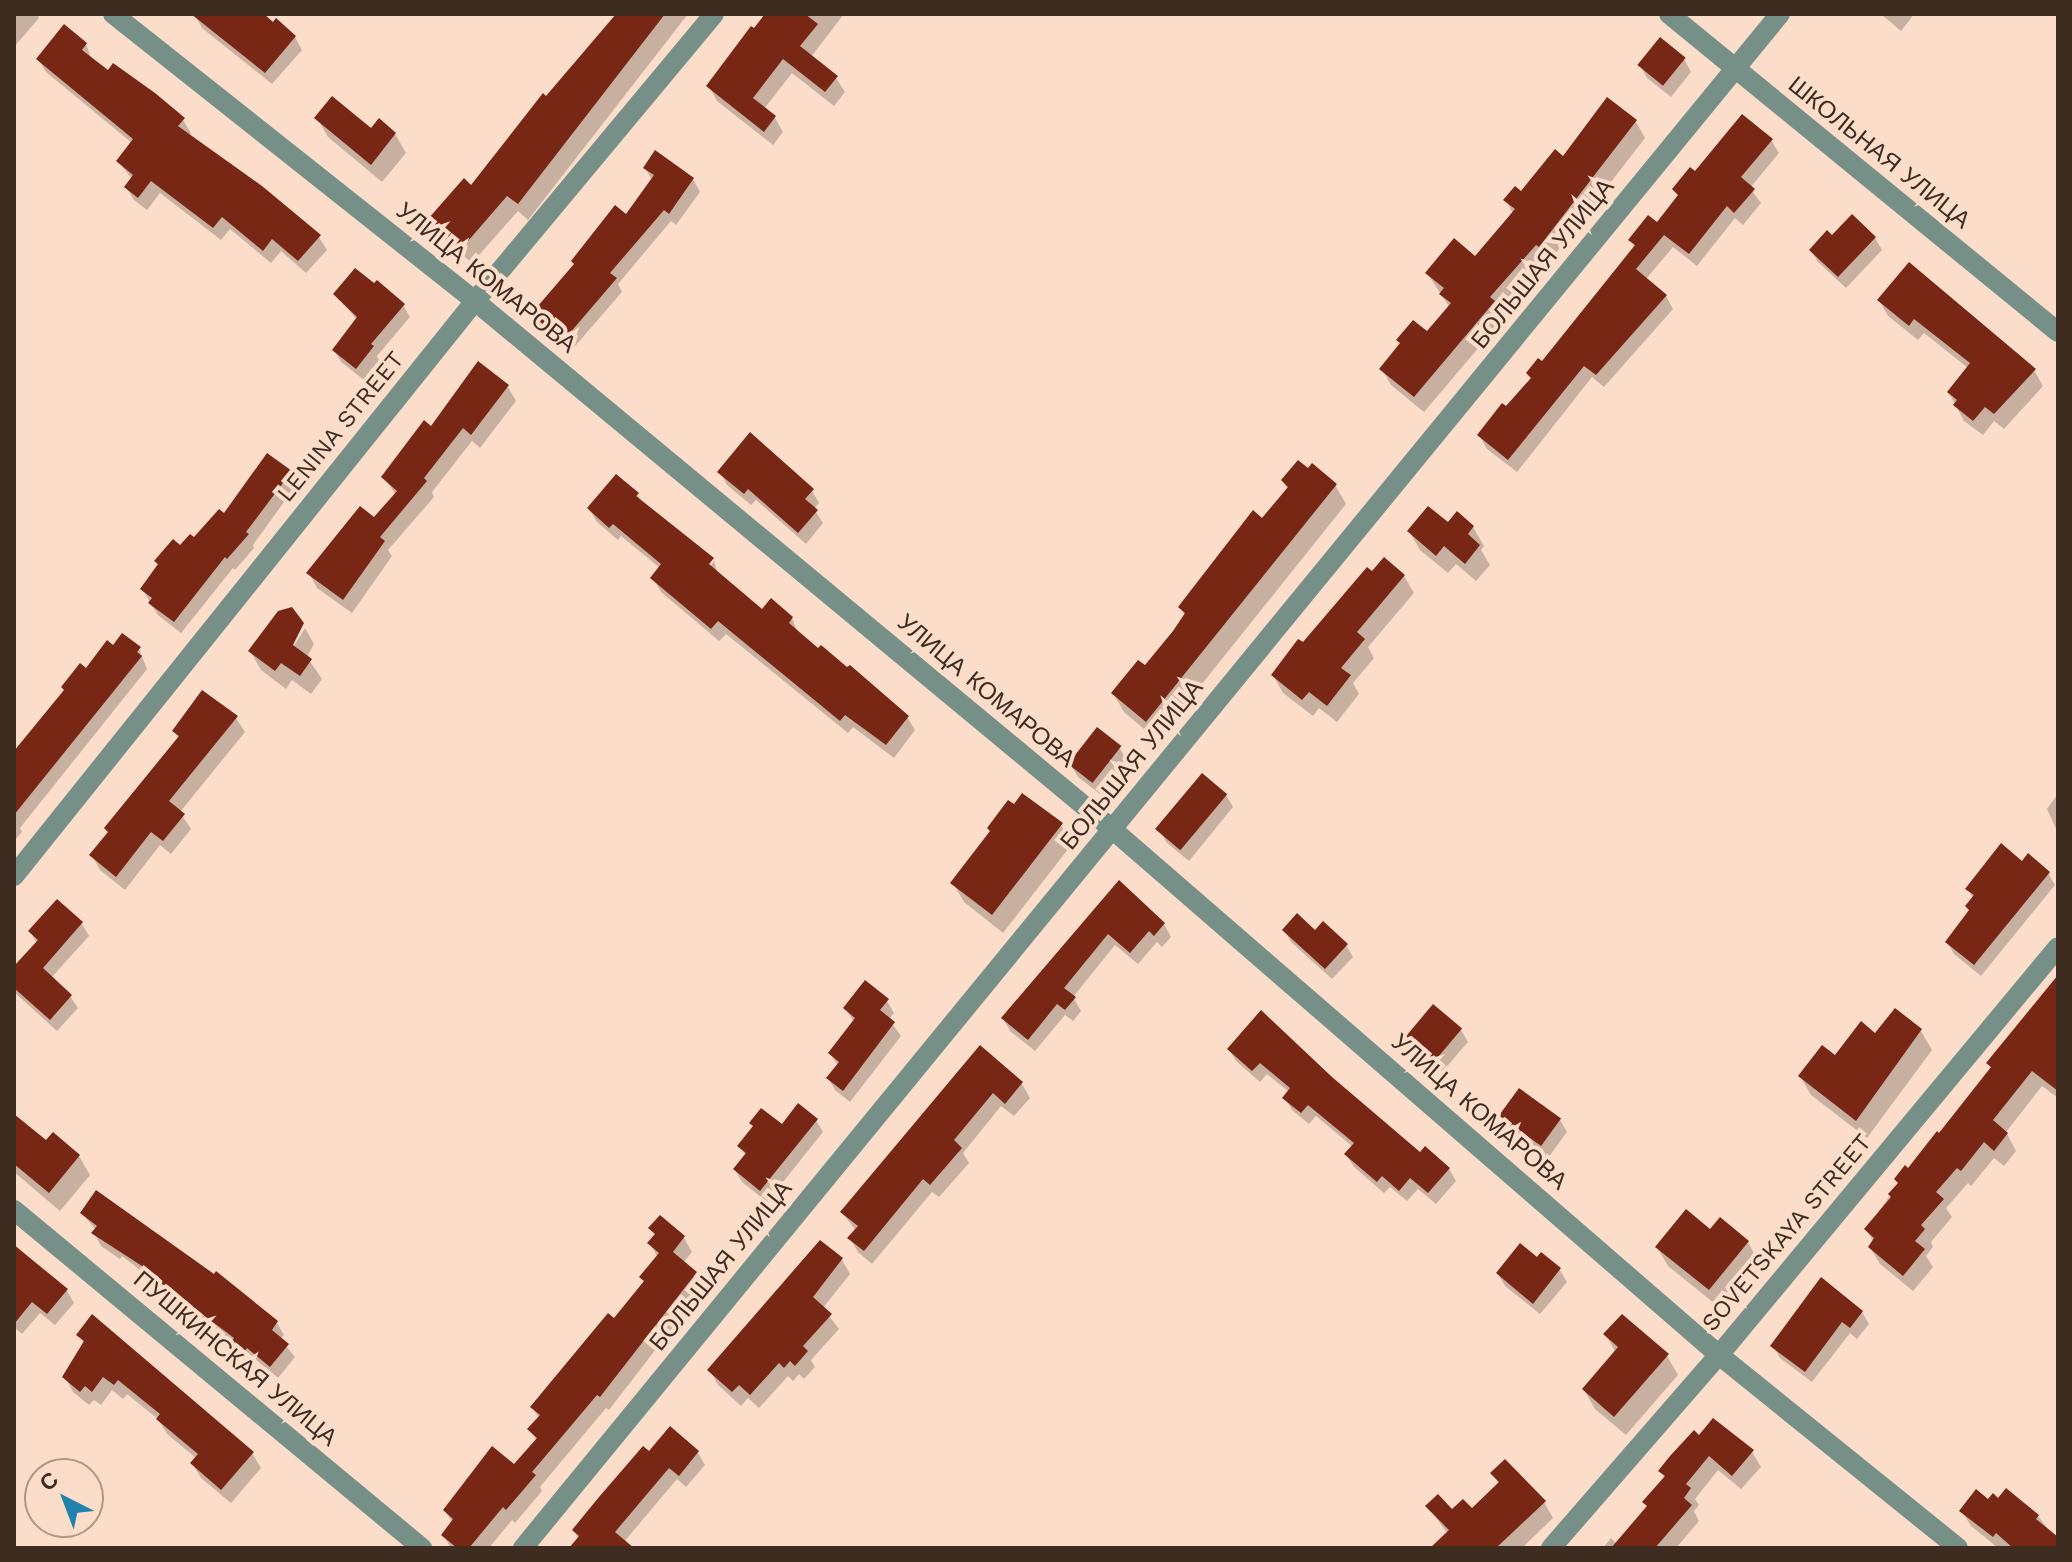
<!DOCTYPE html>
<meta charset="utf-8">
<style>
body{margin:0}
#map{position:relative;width:2072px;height:1562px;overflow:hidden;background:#fbddca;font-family:"Work Sans",sans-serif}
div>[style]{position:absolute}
.shadow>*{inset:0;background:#0003}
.building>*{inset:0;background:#772714;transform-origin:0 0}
.minor>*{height:20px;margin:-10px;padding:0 10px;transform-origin:10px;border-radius:10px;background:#768f87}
span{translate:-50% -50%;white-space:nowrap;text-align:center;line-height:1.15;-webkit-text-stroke:8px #fbddca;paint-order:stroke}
.street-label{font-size:24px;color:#3f2c20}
.frame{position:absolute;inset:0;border:16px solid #3f2c20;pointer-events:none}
.north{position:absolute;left:24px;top:1458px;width:80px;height:80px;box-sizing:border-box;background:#fbddca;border:2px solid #b09686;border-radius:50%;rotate:318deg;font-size:22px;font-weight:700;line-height:32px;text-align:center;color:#3f2c20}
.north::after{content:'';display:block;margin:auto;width:28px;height:36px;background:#2281ad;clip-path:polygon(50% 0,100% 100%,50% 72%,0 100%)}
</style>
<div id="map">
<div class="shadow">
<div style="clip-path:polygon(14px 14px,37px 14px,39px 18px,14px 47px)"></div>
<div style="clip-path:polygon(261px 14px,273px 24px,276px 21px,295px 37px,302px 50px,272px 84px,202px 28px,195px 15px)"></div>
<div style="clip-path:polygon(619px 14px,688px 14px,528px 220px,518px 211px,472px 263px,440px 236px,431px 219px,471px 188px)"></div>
<div style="clip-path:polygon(766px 14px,844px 14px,811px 57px,836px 78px,845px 92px,834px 106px,792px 73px,764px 109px,775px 118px,783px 132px,773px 145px,717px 101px,709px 86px)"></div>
<div style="clip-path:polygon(1881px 14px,1911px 14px,1912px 17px,1901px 31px)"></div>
<div style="clip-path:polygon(86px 44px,92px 60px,183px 120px,191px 133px,188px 136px,319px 237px,327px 250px,306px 273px,281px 251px,271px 263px,230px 229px,221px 240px,160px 193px,147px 210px,134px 200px,126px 187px,132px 179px,118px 161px,132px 143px,46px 72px,38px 59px)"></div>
<div style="clip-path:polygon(1684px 59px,1691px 72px,1671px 97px,1647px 78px,1640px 65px)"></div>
<div style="clip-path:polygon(1607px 100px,1636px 122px,1645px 138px,1549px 262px,1546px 259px,1499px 313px,1503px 319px,1424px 412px,1391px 385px,1382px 369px,1427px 334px,1450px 308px,1427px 273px,1475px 259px,1513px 214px,1506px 200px,1521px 194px,1563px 159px)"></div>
<div style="clip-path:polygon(317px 118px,371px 131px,379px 121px,395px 134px,406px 153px,382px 182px,328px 137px)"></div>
<div style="clip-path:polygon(1771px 140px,1779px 153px,1750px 188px,1761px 203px,1743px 225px,1735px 218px,1697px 266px,1673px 247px,1646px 279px,1666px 296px,1673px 309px,1604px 387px,1592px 377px,1517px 472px,1487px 449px,1479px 435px,1532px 380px,1528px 374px,1542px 364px,1635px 248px,1631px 240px,1657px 225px,1679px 197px,1674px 189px,1695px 174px)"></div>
<div style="clip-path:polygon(645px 168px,693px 179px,700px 192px,676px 225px,671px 221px,618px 284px,622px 292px,570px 352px,540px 326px,533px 314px,575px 265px,626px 217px,652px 180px)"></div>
<div style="clip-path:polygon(1832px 238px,1875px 238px,1882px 250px,1846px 288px,1818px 262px,1811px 250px)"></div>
<div style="clip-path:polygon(335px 294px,403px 305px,410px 317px,377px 356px,379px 360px,364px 380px,341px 362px,334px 350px,357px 320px)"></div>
<div style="clip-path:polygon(1879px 300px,2034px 370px,2043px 386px,2004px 429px,1994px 421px,1983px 435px,1964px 421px,1949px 393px,1968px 368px,1924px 333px,1918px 340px,1888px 316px)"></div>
<div style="clip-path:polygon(508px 387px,516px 401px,480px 448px,472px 441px,432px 492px,434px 497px,388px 550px,392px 556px,352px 613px,317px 588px,309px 573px,374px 519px,396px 495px,384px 477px,432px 428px)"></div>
<div style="clip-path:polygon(290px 472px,297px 484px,253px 545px,254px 548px,235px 570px,233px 568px,181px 633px,158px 615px,142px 589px,180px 548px)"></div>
<div style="clip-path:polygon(720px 472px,812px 491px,819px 503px,814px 509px,823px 523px,806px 544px,756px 500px,751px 505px,727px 485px)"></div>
<div style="clip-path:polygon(1283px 481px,1335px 485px,1346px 504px,1157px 740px,1124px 712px,1113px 693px,1145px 668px,1185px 616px,1180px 607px,1288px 490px)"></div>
<div style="clip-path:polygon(637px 494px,643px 503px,712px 559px,705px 573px,714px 561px,718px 574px,762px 612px,792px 618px,798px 633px,907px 717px,915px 730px,894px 758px,853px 727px,848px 733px,726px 634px,719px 641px,661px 592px,653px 578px,660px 568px,621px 536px,618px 540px,597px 522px,589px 509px)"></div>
<div style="clip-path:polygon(1448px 525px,1473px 527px,1484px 546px,1481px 550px,1490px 565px,1476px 581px,1456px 564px,1448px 573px,1420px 550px,1409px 531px)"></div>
<div style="clip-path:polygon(1372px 574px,1404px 576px,1414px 593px,1368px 647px,1374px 658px,1353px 683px,1359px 694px,1337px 722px,1319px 708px,1313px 716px,1283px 693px,1273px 675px)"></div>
<div style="clip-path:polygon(291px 609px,303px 625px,286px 652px,289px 654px,305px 628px,314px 644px,307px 657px,322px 679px,311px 694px,292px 680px,286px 689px,261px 670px,250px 651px)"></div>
<div style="clip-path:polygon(113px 648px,139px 649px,147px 669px,20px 828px,22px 832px,14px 841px,14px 754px,86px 671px)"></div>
<div style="clip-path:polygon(236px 718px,245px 732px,180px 812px,191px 829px,171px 854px,160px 845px,125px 890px,100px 870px,92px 855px,179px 739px,174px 731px)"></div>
<div style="clip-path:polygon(1119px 747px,1126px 759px,1100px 794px,1078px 777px,1071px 765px)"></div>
<div style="clip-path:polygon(1226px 795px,1233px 807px,1189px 861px,1167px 843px,1160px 831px)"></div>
<div style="clip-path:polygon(2057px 795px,2058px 795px,2058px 833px,2047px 809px)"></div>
<div style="clip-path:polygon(1014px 807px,1061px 825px,1072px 844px,1003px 933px,964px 902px,953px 883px)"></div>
<div style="clip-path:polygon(2022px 864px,2048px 873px,2055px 885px,1981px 976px,1954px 954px,1947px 942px,1970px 912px,1973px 899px,1968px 889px)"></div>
<div style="clip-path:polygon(1119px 883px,1164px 924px,1171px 937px,1162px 947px,1157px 942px,1138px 964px,1115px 945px,1073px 997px,1081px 1011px,1073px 1021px,1065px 1015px,1035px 1051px,1010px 1031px,1003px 1018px)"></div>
<div style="clip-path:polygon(57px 901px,82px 924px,89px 936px,51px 978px,70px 996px,78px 1008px,57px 1031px,14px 992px,14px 969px,37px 944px,30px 931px)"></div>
<div style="clip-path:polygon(1284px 930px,1315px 933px,1346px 945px,1353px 957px,1332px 979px,1291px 942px)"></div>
<div style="clip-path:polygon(2058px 980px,2058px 1098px,2042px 1086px,2006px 1132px,2016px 1151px,2004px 1166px,1994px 1158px,1971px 1186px,1968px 1183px,1946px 1208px,1952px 1217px,1931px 1242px,1933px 1247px,1926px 1256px,1933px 1267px,1913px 1291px,1880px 1264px,1870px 1247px,1874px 1242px,1866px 1230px,1908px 1170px,1992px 1069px,1988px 1063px)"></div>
<div style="clip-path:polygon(887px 1001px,894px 1013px,889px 1019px,901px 1036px,850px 1102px,835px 1090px,828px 1078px,838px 1066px,830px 1053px,854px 1022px,845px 1008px)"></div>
<div style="clip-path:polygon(1433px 1007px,1461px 1030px,1468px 1042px,1442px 1072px,1414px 1049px,1407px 1037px)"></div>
<div style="clip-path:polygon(1895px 1011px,1921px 1031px,1932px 1050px,1867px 1138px,1811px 1095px,1800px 1076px,1876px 1036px)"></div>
<div style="clip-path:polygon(980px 1048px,1022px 1084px,1030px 1098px,1014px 1116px,1001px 1106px,963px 1153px,969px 1163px,939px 1197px,932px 1192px,872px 1264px,858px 1252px,850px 1238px,856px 1231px,842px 1212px)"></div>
<div style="clip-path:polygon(1229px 1049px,1330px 1079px,1420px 1154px,1449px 1169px,1456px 1181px,1436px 1204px,1418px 1189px,1407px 1201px,1390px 1187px,1384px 1193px,1354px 1167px,1346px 1155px,1353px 1147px,1316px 1116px,1309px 1124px,1292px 1110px,1285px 1098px,1289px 1092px,1267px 1074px,1260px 1082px,1236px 1061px)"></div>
<div style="clip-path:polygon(1501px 1116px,1560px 1120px,1567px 1132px,1548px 1158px,1508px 1129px)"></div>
<div style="clip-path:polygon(816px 1120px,823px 1132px,767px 1202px,742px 1182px,735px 1170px,746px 1157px,740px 1146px,782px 1127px)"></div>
<div style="clip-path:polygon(14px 1127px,79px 1156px,90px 1175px,60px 1211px,14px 1172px)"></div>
<div style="clip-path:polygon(82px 1213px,277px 1323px,284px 1335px,280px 1339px,295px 1357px,278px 1378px,255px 1359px,251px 1363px,233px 1342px,122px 1256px,120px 1259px,101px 1246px,94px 1233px,96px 1230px)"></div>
<div style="clip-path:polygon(651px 1229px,684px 1238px,692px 1252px,683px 1263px,703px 1288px,609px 1410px,606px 1408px,540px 1487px,542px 1491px,515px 1523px,512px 1520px,489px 1548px,451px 1548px,443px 1535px,453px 1523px,445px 1511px,514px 1467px,537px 1441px,530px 1430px,539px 1418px,532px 1407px,615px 1321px,645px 1283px,642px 1277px,658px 1258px,650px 1243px,655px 1236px)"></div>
<div style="clip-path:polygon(1710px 1231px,1748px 1242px,1758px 1261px,1720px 1308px,1668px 1266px,1657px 1247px)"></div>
<div style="clip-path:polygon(821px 1242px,842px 1260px,850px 1274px,823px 1308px,839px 1329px,811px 1360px,815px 1367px,804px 1379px,799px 1374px,793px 1381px,788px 1376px,759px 1408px,748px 1398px,741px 1406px,718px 1385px,710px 1370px)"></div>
<div style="clip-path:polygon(14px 1244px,67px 1291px,74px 1303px,55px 1325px,40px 1313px,22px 1334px,14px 1327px)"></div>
<div style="clip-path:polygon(1541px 1255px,1560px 1270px,1567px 1282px,1540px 1314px,1505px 1286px,1498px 1274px)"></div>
<div style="clip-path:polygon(1862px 1312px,1869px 1324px,1857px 1339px,1850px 1333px,1812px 1382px,1780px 1358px,1773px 1346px)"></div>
<div style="clip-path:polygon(79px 1335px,252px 1453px,261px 1468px,231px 1503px,201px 1478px,192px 1463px,196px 1458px,167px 1434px,158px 1419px,127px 1394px,123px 1399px,112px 1390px,101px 1405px,94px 1400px,89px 1405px,73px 1392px,65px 1377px,84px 1344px)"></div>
<div style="clip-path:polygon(1606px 1335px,1667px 1356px,1678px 1375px,1626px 1435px,1595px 1409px,1584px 1390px,1616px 1353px)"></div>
<div style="clip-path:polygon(670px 1429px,698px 1453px,705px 1465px,686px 1487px,677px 1479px,623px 1543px,626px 1548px,570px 1548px,579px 1539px,574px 1531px)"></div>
<div style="clip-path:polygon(1700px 1437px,1752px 1452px,1761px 1467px,1741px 1489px,1718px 1470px,1695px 1499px,1699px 1505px,1694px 1511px,1699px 1521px,1676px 1548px,1603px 1548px,1611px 1538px,1617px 1544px,1648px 1508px,1644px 1502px,1665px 1479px,1661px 1471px)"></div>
<div style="clip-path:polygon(1493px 1473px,1544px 1502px,1553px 1518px,1522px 1548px,1433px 1548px,1448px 1534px,1428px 1507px,1472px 1511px,1499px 1485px)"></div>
<div style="clip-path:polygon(1989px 1501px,2038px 1516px,2058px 1542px,2058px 1548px,1998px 1548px,1971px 1526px,1962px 1511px)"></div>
</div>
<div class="building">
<div style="clip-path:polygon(191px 14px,264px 14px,273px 22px,276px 18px,296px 36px,265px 73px)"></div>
<div style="clip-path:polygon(616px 14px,665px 14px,518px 204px,507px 196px,462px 248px,428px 219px,464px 178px,471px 185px,543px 93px,546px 96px)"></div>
<div style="clip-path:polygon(765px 14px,805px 14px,818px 24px,800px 46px,838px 76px,825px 92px,783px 59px,753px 98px,776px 116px,764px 132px,706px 86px,751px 26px,754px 28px)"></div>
<div style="clip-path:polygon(64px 24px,87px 43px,82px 50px,108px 70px,113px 63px,155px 93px,185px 118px,178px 126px,262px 186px,321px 235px,298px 261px,272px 239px,263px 251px,222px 217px,213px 228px,151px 181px,138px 198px,124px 187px,133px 175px,116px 161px,133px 139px,36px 59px)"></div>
<div style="left:1660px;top:37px;width:33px;height:36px;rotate:39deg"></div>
<div style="clip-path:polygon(332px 96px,371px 128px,379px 118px,396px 133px,371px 165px,314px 118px)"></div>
<div style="clip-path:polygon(1607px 97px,1637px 120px,1539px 247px,1536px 245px,1490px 297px,1495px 301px,1414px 397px,1379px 369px,1400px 343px,1396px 340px,1413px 320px,1427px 331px,1451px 303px,1439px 294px,1444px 288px,1425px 273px,1454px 238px,1475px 256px,1515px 209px,1503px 200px,1515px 186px,1521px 191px,1555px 149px,1563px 156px)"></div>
<div style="clip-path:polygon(1742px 114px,1773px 139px,1741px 177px,1755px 189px,1734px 213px,1727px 206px,1689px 254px,1664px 235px,1636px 269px,1667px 295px,1596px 375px,1584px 366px,1508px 460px,1477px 435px,1502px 403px,1506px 406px,1531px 378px,1526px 373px,1538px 358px,1542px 361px,1635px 245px,1628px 240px,1648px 215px,1657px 222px,1678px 195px,1672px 189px,1690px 167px,1695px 171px)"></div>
<div style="clip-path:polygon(655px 150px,694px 178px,669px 214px,664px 210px,610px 273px,617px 278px,563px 341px,531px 314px,574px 264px,571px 261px,615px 205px,626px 214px,654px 175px,643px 168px)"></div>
<div style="clip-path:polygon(1852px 214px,1876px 237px,1838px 277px,1809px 250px,1827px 230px,1832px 235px)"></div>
<div style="clip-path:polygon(1909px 262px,2036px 369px,1994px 414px,1985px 407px,1973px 421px,1953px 405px,1957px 400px,1947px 392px,1970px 363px,1914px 319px,1909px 326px,1877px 300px)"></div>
<div style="clip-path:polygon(355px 268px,374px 283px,377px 280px,405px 304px,371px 344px,374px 346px,356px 369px,332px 350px,357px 317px,333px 294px)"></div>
<div style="clip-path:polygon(478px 361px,509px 385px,471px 435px,463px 428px,424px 478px,427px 481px,380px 537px,385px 541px,343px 600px,306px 573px,360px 506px,374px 517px,397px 491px,381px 477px,424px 420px,431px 426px)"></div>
<div style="clip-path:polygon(750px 432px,814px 489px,805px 499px,818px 510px,798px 533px,748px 489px,744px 494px,717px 472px)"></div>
<div style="clip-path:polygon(267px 453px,292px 471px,246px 532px,249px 534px,227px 559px,225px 557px,174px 622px,148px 603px,152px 598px,140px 589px,158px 564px,154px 561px,173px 539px,180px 545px,190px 534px,194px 537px,219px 509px,224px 513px)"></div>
<div style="clip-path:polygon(1298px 460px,1308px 468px,1312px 463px,1337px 484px,1146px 722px,1111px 693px,1138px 660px,1145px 665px,1173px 631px,1185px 613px,1178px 607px,1253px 510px,1262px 518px,1288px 487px,1281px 480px)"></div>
<div style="clip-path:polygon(616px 474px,639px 493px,636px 496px,714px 558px,709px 564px,762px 609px,771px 598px,793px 617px,789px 623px,818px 648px,821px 645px,847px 667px,850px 665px,909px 716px,886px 745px,845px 715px,840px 721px,718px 621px,711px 629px,650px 578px,661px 564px,613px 524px,609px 528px,587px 508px)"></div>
<div style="clip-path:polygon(1428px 506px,1448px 522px,1457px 511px,1474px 526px,1468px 534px,1480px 545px,1465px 564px,1444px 546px,1436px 556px,1407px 531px)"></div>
<div style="clip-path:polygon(1384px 557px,1405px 575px,1357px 632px,1365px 639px,1341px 668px,1351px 675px,1327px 706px,1309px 692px,1302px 700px,1271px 675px,1298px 639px,1303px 642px,1367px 567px,1372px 571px)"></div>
<div style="clip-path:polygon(292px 607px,304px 623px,293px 645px,312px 659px,300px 676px,281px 663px,275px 671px,248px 651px,278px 611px)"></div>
<div style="clip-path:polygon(122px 633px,141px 647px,137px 652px,142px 656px,14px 815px,14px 751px,64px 690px,61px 687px,80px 663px,86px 668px,107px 640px,113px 645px)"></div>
<div style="clip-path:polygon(202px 690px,238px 716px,169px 801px,185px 814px,163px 841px,151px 832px,116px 877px,89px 855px,108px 832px,104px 828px,179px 736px,172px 731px)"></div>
<div style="left:1097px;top:727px;width:31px;height:47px;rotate:38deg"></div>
<div style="left:1202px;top:773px;width:33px;height:73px;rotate:40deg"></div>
<div style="clip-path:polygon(1022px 793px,1063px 823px,992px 915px,950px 883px,990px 831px,987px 828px,1008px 800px,1014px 804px)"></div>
<div style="clip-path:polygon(2001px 843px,2022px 861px,2028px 853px,2050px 872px,1974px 965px,1945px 942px,1969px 910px,1965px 906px,1974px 895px,1965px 889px)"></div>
<div style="clip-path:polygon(1119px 880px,1165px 923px,1154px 936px,1149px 931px,1130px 953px,1108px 934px,1064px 988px,1076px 997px,1065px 1010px,1057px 1004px,1028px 1040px,1001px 1018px)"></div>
<div style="clip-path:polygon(57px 899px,83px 922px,43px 968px,72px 995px,50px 1020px,14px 988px,14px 966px,38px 940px,28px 931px)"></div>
<div style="clip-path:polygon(1297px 913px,1315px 930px,1323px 921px,1348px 944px,1325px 969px,1282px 930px)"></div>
<div style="clip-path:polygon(2058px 975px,2058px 1091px,2032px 1071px,1993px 1120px,2008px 1133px,1994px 1151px,1984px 1142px,1961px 1171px,1957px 1168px,1936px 1192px,1944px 1199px,1921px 1225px,1925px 1229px,1915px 1241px,1925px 1249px,1903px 1276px,1868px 1247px,1874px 1238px,1864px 1229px,1891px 1197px,1888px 1194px,1898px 1183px,1894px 1179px,1905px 1165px,1908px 1168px,1937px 1131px,1939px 1133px,1991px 1067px,1986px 1063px)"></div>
<div style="clip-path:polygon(865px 980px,889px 999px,880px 1010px,895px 1022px,843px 1091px,826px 1078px,839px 1062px,828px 1053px,855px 1018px,843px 1008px)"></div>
<div style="left:1433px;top:1004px;width:38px;height:43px;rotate:40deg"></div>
<div style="clip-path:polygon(1895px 1008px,1922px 1029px,1856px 1121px,1798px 1076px,1822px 1045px,1835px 1055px,1861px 1021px,1875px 1033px)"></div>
<div style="clip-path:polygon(1261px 1010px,1332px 1077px,1420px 1152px,1425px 1146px,1450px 1168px,1428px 1193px,1410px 1178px,1399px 1191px,1382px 1176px,1377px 1182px,1344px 1154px,1354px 1143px,1308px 1105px,1301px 1113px,1282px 1098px,1290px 1088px,1260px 1063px,1252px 1071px,1227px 1049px)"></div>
<div style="clip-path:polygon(980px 1045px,1023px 1082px,1005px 1104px,993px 1093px,954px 1140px,962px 1148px,930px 1185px,923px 1179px,864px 1251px,847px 1238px,858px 1226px,840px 1212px)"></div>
<div style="left:1519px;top:1088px;width:52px;height:34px;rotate:36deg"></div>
<div style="clip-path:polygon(798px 1103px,818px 1119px,760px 1191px,733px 1169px,746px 1153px,737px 1146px,753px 1126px,749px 1123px,761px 1108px,782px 1124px)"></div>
<div style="clip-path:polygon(14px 1114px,46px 1140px,53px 1132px,80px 1155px,49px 1193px,14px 1164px)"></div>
<div style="clip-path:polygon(96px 1190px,214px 1274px,216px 1271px,278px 1321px,272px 1330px,289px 1344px,270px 1367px,247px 1348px,244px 1352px,231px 1342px,234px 1338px,157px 1280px,159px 1277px,91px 1233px,97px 1226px,80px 1213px)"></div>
<div style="clip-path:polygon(1686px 1209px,1710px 1229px,1720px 1217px,1749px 1241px,1709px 1290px,1655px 1247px)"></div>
<div style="clip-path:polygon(660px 1215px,685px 1236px,673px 1252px,697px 1272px,600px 1397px,597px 1395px,532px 1472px,536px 1475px,506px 1510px,503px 1507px,469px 1548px,457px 1548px,441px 1535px,453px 1519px,443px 1510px,492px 1446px,514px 1464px,537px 1438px,527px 1429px,540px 1415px,530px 1407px,608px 1313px,614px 1318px,644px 1281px,639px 1277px,659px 1253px,647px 1243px,655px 1234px,648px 1228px)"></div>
<div style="clip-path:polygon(820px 1240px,843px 1258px,813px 1297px,832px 1314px,803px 1346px,808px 1351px,795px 1366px,790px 1361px,784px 1368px,779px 1363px,750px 1395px,739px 1385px,732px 1392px,707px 1370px)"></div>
<div style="clip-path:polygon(1520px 1243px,1537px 1257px,1541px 1252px,1561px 1268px,1533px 1304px,1496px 1273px)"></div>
<div style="clip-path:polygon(14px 1245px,68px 1289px,47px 1314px,32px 1302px,14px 1324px)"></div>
<div style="clip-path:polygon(1821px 1277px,1863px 1311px,1850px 1328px,1842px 1322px,1805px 1372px,1770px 1346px)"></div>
<div style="clip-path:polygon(92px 1314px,254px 1452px,221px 1490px,190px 1463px,198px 1454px,156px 1419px,160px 1414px,118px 1380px,114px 1385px,103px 1377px,92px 1392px,85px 1386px,80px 1392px,62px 1377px,84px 1341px,76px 1335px)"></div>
<div style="clip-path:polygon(1622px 1314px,1669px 1354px,1614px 1417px,1582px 1389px,1618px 1347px,1603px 1334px)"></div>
<div style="clip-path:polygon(1713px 1418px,1754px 1450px,1732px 1476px,1709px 1456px,1686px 1484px,1691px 1488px,1684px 1498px,1692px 1505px,1655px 1548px,1611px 1548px,1647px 1506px,1642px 1502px,1665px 1476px,1658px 1471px,1670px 1456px,1694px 1430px,1699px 1435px)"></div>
<div style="clip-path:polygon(670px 1426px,699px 1451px,679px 1476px,669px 1468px,615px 1532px,634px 1548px,569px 1548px,579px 1536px,572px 1530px,599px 1497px,643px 1446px,649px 1451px)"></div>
<div style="clip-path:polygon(1505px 1459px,1546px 1501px,1496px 1548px,1430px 1548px,1449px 1530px,1425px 1506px,1438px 1494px,1452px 1509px,1463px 1499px,1472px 1508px,1499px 1482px,1490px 1473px)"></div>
<div style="clip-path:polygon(2006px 1488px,2039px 1515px,2036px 1519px,2058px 1537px,2058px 1548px,2013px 1548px,1996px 1533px,1993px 1537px,1959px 1511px,1976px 1489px,1988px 1499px,1993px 1493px,1998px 1498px)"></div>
</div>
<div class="minor">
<div style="left:113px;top:14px;width:462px;rotate:38.4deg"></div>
<div style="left:475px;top:301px;width:827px;rotate:39.65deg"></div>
<div style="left:1112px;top:829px;width:803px;rotate:40.91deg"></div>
<div style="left:1719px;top:1355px;width:307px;rotate:38.9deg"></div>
<div style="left:1669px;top:14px;width:502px;rotate:39.27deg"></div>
<div style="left:14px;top:876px;width:737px;rotate:-51.28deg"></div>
<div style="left:475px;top:301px;width:373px;rotate:-50.2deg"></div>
<div style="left:14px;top:1210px;width:530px;rotate:39.64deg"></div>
<div style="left:523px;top:1548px;width:1983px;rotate:-50.67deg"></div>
<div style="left:1551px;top:1548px;width:256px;rotate:-49deg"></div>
<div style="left:1719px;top:1355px;width:530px;rotate:-50.28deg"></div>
</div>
<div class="street-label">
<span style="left:1879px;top:153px;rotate:39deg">ШКОЛЬНАЯ УЛИЦА</span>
<span style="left:1543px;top:264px;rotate:-51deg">БОЛЬШАЯ УЛИЦА</span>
<span style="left:486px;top:278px;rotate:39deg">УЛИЦА КОМАРОВА</span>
<span style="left:341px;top:427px;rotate:-51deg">LENINA STREET</span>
<span style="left:986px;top:691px;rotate:40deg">УЛИЦА КОМАРОВА</span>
<span style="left:1132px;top:765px;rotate:-51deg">БОЛЬШАЯ УЛИЦА</span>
<span style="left:1479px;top:1112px;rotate:41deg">УЛИЦА КОМАРОВА</span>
<span style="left:1787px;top:1233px;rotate:-50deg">SOVETSKAYA STREET</span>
<span style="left:721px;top:1266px;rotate:-51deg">БОЛЬШАЯ УЛИЦА</span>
<span style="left:235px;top:1359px;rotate:40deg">ПУШКИНСКАЯ УЛИЦА</span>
</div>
<div class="frame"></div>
<div class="north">С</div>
</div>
